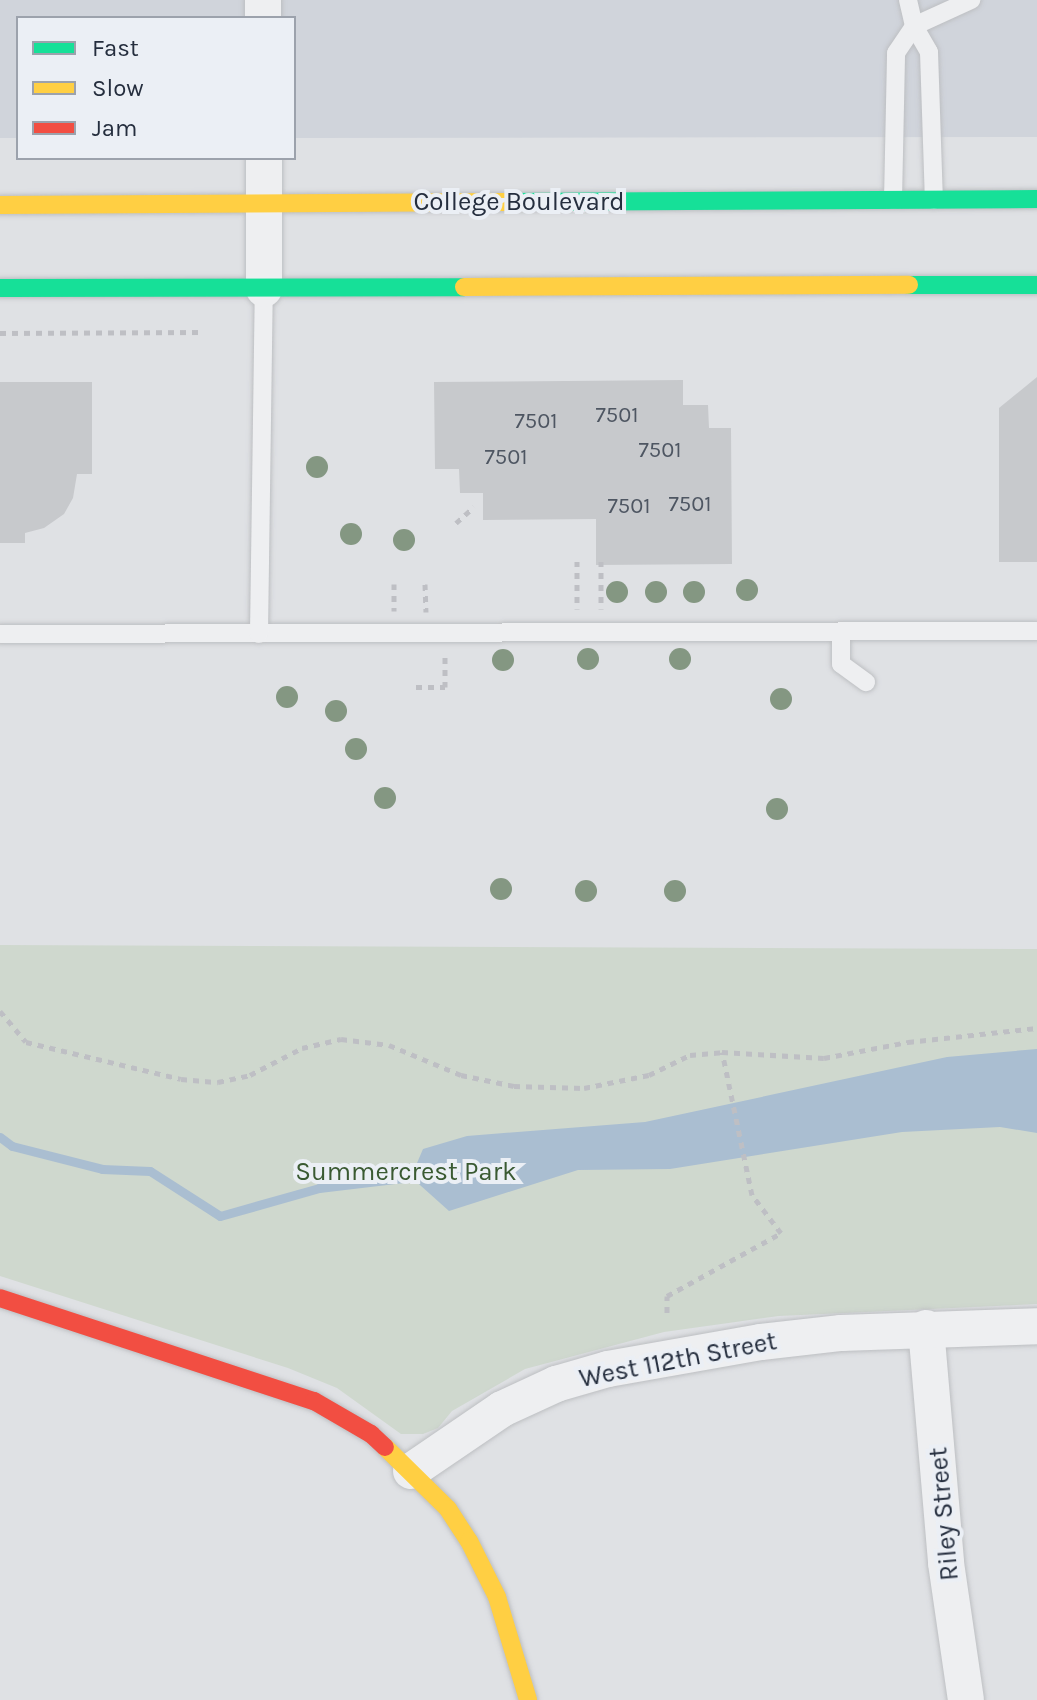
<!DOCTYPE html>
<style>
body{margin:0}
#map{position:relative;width:1037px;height:1700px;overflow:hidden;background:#dfe1e4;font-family:Karla,sans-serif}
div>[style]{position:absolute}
.built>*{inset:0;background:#d0d4db}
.green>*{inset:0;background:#cfd8ce}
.water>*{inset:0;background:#aabed1}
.stream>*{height:9px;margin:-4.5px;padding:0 4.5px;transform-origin:4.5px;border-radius:4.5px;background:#aabed1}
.building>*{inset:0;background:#c7c9cc}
.path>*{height:5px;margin-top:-2.5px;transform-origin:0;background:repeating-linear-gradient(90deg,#bebfc4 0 6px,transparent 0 12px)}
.roads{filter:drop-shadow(0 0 2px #bdbfc2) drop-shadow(0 0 2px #bdbfc2)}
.lane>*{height:18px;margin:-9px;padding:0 9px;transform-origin:9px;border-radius:9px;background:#eeeff1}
.street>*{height:36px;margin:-18px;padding:0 18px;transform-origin:18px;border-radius:18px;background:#eeeff1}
.fast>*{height:18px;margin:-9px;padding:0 9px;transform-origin:9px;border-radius:9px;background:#16e098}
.slow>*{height:18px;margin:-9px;padding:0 9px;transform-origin:9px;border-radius:9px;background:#ffcf43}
.jam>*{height:18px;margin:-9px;padding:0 9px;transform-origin:9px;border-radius:9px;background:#f24e42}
.trees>*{width:22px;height:22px;margin:-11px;border-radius:50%;background:#849782}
span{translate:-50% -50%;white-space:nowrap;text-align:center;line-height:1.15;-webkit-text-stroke:8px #ebeff5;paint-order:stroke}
.number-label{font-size:22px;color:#4e5662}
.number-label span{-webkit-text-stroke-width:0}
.street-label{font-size:26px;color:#252e3e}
.park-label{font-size:26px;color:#3a5a32}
.legend{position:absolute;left:16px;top:16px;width:280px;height:144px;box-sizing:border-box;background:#ebeff5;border:2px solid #9ca2ac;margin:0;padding:10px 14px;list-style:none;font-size:24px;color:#252e3e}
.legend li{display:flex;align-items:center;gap:16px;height:40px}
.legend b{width:40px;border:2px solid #9ca2ac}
</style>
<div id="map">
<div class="built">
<div style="clip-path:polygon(0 0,1037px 0,1037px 137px,294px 138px,294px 18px,18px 18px,18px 138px,0 138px)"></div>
</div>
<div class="green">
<div style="clip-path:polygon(0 945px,1037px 949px,1037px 1304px,779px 1316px,664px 1332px,525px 1369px,452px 1411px,438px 1428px,423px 1434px,401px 1434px,337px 1388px,288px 1368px,0 1276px)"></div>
</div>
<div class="water">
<div style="clip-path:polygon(1037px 1049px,1037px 1133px,1000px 1127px,902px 1132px,670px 1169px,578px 1170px,449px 1211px,411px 1177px,423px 1149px,467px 1136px,645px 1122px,947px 1057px)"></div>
</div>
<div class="stream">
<div style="left:0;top:1137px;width:15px;rotate:37deg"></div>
<div style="left:12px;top:1146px;width:93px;rotate:14.3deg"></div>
<div style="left:102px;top:1169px;width:48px;rotate:2.4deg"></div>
<div style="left:150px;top:1171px;width:83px;rotate:32.7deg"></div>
<div style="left:220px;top:1216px;width:103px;rotate:-15.8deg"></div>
<div style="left:319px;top:1188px;width:93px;rotate:-6.8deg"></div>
</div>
<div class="building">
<div style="clip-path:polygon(1037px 377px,1037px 562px,999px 562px,999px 408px)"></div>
<div style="clip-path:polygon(683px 380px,683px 405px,708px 405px,709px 428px,731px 428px,732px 564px,596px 565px,596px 519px,483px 520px,483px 493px,460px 493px,459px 469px,435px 469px,434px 382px)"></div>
<div style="clip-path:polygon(0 382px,92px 382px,92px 474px,77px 474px,73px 498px,64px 514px,44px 528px,25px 533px,25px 543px,0 543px)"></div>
</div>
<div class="path">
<div style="left:0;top:333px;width:204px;rotate:-0.3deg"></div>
<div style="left:456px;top:523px;width:24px;rotate:-42deg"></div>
<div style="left:577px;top:561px;width:48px;rotate:90deg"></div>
<div style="left:601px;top:561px;width:48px;rotate:90deg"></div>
<div style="left:394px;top:584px;width:27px;rotate:90deg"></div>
<div style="left:425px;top:584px;width:28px;rotate:88deg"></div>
<div style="left:416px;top:687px;width:29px"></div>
<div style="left:445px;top:687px;width:33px;rotate:-90deg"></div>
<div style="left:0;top:1011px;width:40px;rotate:50deg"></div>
<div style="left:26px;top:1042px;width:159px;rotate:13.4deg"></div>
<div style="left:181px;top:1079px;width:37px;rotate:5deg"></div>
<div style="left:218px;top:1082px;width:33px;rotate:-12deg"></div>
<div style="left:250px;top:1075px;width:59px;rotate:-27.4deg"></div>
<div style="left:302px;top:1048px;width:40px;rotate:-13deg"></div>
<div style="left:341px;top:1039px;width:48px;rotate:7.1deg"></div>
<div style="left:389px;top:1045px;width:78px;rotate:22.6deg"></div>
<div style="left:461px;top:1075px;width:54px;rotate:11.7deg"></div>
<div style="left:514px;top:1086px;width:70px;rotate:1.6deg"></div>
<div style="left:584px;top:1088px;width:66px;rotate:-11.3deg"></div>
<div style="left:649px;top:1075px;width:46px;rotate:-26deg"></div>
<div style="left:690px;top:1055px;width:32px;rotate:-5deg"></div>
<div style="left:722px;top:1052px;width:102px;rotate:3.4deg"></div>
<div style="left:824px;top:1058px;width:86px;rotate:-10.8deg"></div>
<div style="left:908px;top:1042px;width:130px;rotate:-6.2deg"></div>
<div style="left:667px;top:1313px;width:17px;rotate:-90deg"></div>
<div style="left:667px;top:1296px;width:130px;rotate:-28.9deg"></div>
<div style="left:781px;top:1233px;width:48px;rotate:-127.3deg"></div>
<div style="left:752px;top:1195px;width:146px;rotate:-101.8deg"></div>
</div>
<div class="roads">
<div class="lane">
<div style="left:908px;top:0;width:27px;rotate:77deg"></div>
<div style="left:914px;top:26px;width:30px;rotate:60deg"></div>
<div style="left:929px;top:52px;width:148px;rotate:88.1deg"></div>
<div style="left:893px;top:200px;width:147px;rotate:-88.8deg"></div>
<div style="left:896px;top:53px;width:32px;rotate:-56deg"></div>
<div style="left:914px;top:26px;width:63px;rotate:-24.5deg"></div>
<div style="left:841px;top:632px;width:32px;rotate:90deg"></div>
<div style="left:841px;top:664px;width:31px;rotate:36deg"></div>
<div style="left:0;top:634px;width:1037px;rotate:-0.17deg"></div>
<div style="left:259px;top:634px;width:345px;rotate:-89.2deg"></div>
</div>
<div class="street">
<div style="left:263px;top:0;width:18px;rotate:90deg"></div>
<div style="left:264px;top:289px;width:131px;rotate:-90deg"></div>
<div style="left:926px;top:1328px;width:236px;rotate:85.1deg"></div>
<div style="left:946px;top:1563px;width:138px;rotate:81.7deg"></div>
<div style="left:411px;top:1471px;width:110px;rotate:-34.3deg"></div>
<div style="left:502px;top:1409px;width:60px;rotate:-24.8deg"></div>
<div style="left:556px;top:1384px;width:54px;rotate:-16.1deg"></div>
<div style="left:608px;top:1369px;width:155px;rotate:-10deg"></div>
<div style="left:761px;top:1342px;width:81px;rotate:-6.4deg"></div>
<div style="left:841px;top:1333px;width:196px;rotate:-2deg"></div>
</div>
<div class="fast">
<div style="left:506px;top:202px;width:531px;rotate:-0.32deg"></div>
<div style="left:909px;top:285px;width:128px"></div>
<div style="left:0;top:288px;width:464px;rotate:-0.1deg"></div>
</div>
<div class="slow">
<div style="left:0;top:205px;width:506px;rotate:-0.34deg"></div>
<div style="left:464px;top:287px;width:445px;rotate:-0.3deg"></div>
<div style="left:385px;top:1447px;width:88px;rotate:44.5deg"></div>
<div style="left:448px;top:1509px;width:38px;rotate:57deg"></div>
<div style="left:469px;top:1541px;width:63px;rotate:63.4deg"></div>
<div style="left:497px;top:1597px;width:108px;rotate:73.2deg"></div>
</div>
<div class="jam">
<div style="left:0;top:1298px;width:330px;rotate:18.2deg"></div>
<div style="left:314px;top:1401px;width:66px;rotate:30.1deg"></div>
<div style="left:371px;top:1434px;width:19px;rotate:43deg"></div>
</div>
</div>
<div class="trees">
<div style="left:317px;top:467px"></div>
<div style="left:351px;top:534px"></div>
<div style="left:404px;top:540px"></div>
<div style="left:747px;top:590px"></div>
<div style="left:617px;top:592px"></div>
<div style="left:656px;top:592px"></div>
<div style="left:694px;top:592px"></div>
<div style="left:588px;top:659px"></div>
<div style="left:680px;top:659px"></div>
<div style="left:503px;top:660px"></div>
<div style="left:287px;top:697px"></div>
<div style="left:781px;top:699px"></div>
<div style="left:336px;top:711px"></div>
<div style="left:356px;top:749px"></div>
<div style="left:385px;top:798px"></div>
<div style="left:777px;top:809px"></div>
<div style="left:501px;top:889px"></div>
<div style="left:586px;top:891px"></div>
<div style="left:675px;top:891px"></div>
</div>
<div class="number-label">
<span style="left:617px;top:416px">7501</span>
<span style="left:536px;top:422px">7501</span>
<span style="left:660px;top:451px">7501</span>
<span style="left:506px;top:458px">7501</span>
<span style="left:690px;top:505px">7501</span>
<span style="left:629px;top:507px">7501</span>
</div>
<div class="street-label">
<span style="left:519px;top:202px">College Boulevard</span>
<span style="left:678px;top:1360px;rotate:-11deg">West 112th Street</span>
<span style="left:944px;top:1514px;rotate:-95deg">Riley Street</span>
</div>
<div class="park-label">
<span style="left:406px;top:1172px">Summercrest Park</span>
</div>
<ul class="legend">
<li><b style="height:10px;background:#16e098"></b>Fast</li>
<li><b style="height:10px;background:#ffcf43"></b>Slow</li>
<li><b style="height:10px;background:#f24e42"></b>Jam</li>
</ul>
</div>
